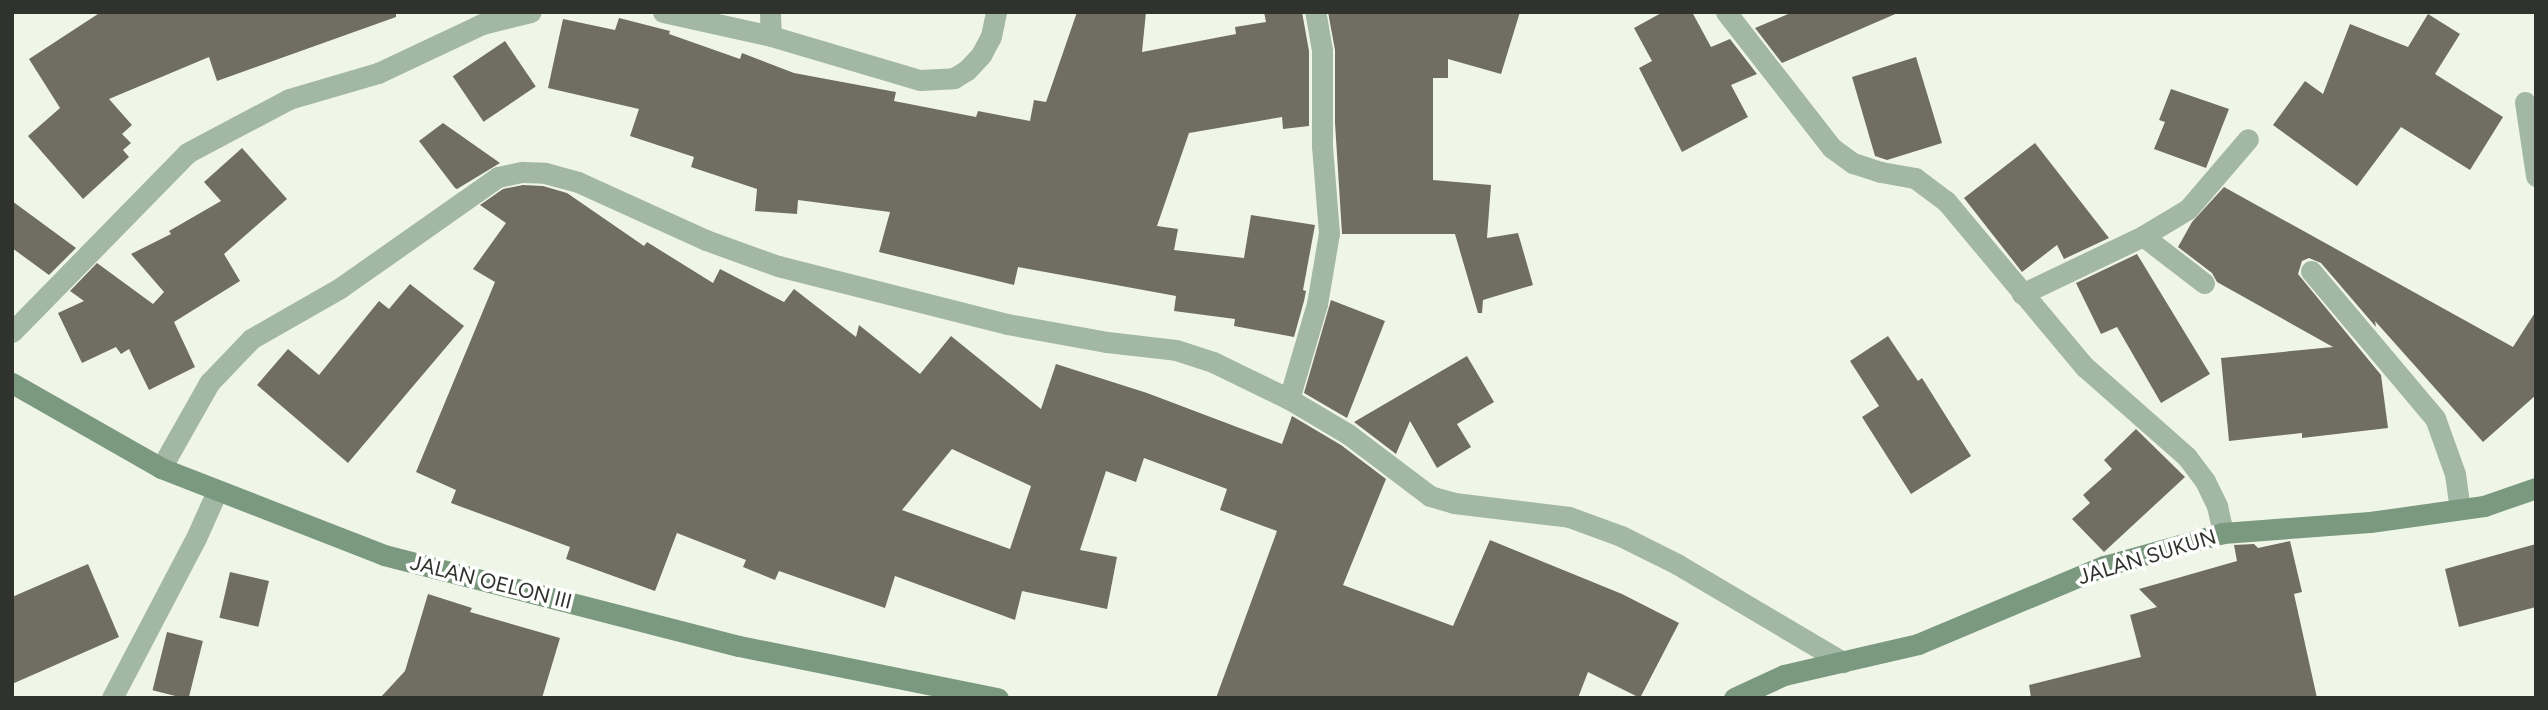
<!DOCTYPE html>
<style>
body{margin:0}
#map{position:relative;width:2548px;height:710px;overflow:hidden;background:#f0f6e7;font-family:Figtree,sans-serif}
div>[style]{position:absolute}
.building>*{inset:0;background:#706e62;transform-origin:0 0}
.street>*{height:21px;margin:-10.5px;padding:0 10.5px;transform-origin:10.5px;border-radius:10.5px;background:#a2b7a4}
.secondary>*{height:21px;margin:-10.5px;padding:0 10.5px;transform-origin:10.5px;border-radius:10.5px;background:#7a997e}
span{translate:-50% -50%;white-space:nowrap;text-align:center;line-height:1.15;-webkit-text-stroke:7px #fff;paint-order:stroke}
.street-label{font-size:21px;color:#30322d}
.frame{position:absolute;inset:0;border:14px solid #30322d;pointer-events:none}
</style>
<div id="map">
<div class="building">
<div style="clip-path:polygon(101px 12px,396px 12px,396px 17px,217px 81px,209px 57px,109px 99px,132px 125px,122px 134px,131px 143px,123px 150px,129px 157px,83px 199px,28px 136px,60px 108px,29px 59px)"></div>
<div style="clip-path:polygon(1077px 12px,1146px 12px,1142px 52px,1236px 34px,1235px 27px,1266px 22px,1264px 12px,1302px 12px,1309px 51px,1309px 126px,1283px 129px,1282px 117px,1189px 133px,1157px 226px,1178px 229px,1174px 250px,1244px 258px,1251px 215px,1315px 225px,1303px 290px,1306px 291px,1304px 301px,1294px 337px,1234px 326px,1235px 319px,1174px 311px,1176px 296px,1018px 267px,1014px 285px,879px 252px,890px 212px,798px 200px,797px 214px,755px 211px,757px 189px,691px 167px,694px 157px,630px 136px,639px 109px,548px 88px,563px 19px,615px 30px,619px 18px,670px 31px,669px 34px,740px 59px,742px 53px,794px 73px,896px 92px,894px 101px,976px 117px,978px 111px,1030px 121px,1034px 100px,1046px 102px)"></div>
<div style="clip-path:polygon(1328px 12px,1520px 12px,1501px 74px,1448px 59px,1448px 78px,1433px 78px,1433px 180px,1491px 185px,1487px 238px,1518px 233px,1533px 285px,1483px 300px,1482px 313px,1478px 313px,1455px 234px,1342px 234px,1335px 123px,1335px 50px)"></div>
<div style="clip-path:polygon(1663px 12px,1692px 12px,1711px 47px,1730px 39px,1757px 74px,1731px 85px,1748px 117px,1682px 152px,1639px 68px,1652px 61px,1634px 28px)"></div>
<div style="clip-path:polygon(1793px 12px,1900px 12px,1782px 63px,1755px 28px)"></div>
<div style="clip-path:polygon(2428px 14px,2460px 34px,2435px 74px,2503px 117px,2470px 170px,2401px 127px,2357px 186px,2273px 125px,2305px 81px,2323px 94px,2350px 24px,2408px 47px)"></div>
<div style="left:505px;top:41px;width:55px;height:63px;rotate:56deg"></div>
<div style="clip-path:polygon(1916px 57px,1942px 143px,1887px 160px,1875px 156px,1852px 77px)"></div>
<div style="clip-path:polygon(2171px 89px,2229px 109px,2206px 168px,2154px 149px,2165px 122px,2159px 120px)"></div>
<div style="clip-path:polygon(443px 123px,500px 163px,457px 189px,455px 188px,419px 141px)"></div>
<div style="clip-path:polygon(2035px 143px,2109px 238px,2064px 259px,2057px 245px,2022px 272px,1964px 198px)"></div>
<div style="clip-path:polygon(242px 148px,287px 199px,224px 254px,240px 281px,174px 322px,195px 367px,149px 390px,129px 349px,121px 354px,116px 347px,82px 363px,58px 313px,84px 301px,70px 291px,97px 263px,153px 304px,164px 292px,131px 254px,171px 234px,169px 231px,221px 201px,204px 182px)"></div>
<div style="clip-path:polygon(evenodd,523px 185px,543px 186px,567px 193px,644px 246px,647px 242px,713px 283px,720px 269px,784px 302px,794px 289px,856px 337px,859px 325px,920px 374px,951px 336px,1041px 409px,1056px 364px,1147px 393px,1282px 444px,1292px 416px,1341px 445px,1386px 479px,1343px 585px,1453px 626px,1490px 540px,1622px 594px,1679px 623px,1640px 698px,1588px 672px,1578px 698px,1216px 698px,1277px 531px,1220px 510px,1227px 489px,1144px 458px,1136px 482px,1106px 471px,1080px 550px,1117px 557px,1107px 609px,1022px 591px,1015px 620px,895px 576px,885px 608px,779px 571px,775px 580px,743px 567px,746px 560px,677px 533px,655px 591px,566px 559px,570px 547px,451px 503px,456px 490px,416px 472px,495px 282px,473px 269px,506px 223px,480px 205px,503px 189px,523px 185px,952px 449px,1031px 486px,1010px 549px,902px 510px,952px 449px)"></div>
<div style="clip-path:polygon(2224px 187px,2513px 347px,2536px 311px,2536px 395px,2483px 442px,2375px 321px,2376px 327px,2321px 263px,2309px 258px,2302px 261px,2298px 274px,2381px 375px,2388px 428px,2302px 438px,2302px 433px,2229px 441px,2221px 358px,2333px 347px,2217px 282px,2212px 273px,2178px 247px,2192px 222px)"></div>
<div style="clip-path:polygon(12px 201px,76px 248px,49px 275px,12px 248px)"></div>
<div style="clip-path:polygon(2137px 254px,2210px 374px,2161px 403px,2117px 327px,2101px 334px,2076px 283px)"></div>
<div style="clip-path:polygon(410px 284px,464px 326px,348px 463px,257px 385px,288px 349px,319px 375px,379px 301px,389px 309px)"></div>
<div style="clip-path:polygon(1331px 300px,1385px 321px,1347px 418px,1304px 393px)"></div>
<div style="clip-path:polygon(1888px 336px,1918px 381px,1922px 378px,1971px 456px,1911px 494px,1862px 417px,1879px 406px,1850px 361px)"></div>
<div style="clip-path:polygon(1467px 356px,1494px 402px,1457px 424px,1471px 447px,1437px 468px,1410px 421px,1396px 454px,1354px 422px)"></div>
<div style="clip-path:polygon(2136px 429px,2185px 477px,2104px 552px,2072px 519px,2090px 503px,2083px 495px,2112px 469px,2104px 460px)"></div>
<div style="clip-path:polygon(2290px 541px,2302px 592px,2294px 594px,2317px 698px,2031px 698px,2029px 685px,2141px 657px,2130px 615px,2157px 607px,2139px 589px,2237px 561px,2234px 545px,2254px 544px,2258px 548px)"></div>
<div style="clip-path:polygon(2536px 544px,2536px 607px,2459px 627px,2445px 569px)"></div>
<div style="clip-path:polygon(88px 564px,119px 637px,12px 684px,12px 597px)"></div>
<div style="left:230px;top:572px;width:40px;height:47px;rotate:13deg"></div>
<div style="clip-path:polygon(428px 594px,472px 608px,470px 612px,560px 638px,542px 698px,380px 698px,405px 671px)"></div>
<div style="left:167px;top:632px;width:37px;height:60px;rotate:14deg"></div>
</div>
<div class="street">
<div style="left:663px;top:12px;width:111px;rotate:12.5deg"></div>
<div style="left:771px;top:36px;width:155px;rotate:16.5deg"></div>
<div style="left:920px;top:80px;width:34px;rotate:-3deg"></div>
<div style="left:954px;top:78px;width:15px;rotate:-32deg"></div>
<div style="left:967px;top:70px;width:21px;rotate:-47deg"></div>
<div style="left:981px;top:55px;width:21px;rotate:-62deg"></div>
<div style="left:991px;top:36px;width:25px;rotate:-78deg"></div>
<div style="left:770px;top:12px;width:24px;rotate:88deg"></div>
<div style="left:1726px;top:12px;width:172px;rotate:52.1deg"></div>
<div style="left:1832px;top:148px;width:26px;rotate:36deg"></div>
<div style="left:1853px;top:163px;width:29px;rotate:18deg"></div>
<div style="left:1881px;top:172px;width:35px;rotate:10deg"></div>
<div style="left:1915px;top:178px;width:39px;rotate:37deg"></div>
<div style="left:1946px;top:201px;width:217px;rotate:50.1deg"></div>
<div style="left:2085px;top:367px;width:136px;rotate:41.4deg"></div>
<div style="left:2187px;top:457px;width:30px;rotate:53deg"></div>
<div style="left:2205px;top:481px;width:28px;rotate:64deg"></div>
<div style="left:2217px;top:506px;width:28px;rotate:77deg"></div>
<div style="left:2525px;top:102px;width:75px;rotate:81.5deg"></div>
<div style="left:2143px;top:236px;width:77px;rotate:37.6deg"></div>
<div style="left:2311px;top:271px;width:192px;rotate:49.9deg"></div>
<div style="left:2435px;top:418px;width:59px;rotate:70.3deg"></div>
<div style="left:2455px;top:474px;width:35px;rotate:82deg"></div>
<div style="left:2022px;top:294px;width:134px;rotate:-25.6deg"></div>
<div style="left:2143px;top:236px;width:52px;rotate:-31deg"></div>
<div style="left:2188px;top:209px;width:92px;rotate:-49.4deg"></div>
<div style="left:12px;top:332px;width:250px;rotate:-45.6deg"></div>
<div style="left:187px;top:153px;width:115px;rotate:-27.9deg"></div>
<div style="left:289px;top:99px;width:93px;rotate:-16.3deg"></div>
<div style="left:378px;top:73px;width:115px;rotate:-25.2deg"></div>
<div style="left:482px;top:24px;width:50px;rotate:-13.8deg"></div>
<div style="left:1289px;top:399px;width:99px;rotate:-73.6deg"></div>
<div style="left:1317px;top:304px;width:72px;rotate:-80.4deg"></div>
<div style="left:1329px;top:233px;width:87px;rotate:-94.6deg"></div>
<div style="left:1322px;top:146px;width:96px;rotate:-90deg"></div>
<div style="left:1322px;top:50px;width:39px;rotate:-100deg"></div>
<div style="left:161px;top:468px;width:98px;rotate:-60.5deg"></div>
<div style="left:209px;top:383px;width:61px;rotate:-46.3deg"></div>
<div style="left:251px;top:339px;width:103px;rotate:-29.8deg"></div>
<div style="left:340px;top:288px;width:193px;rotate:-35.1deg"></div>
<div style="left:498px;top:177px;width:25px;rotate:-12deg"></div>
<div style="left:522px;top:172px;width:23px;rotate:2deg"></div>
<div style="left:545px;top:173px;width:34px;rotate:15deg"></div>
<div style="left:578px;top:182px;width:141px;rotate:24.4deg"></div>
<div style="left:706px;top:240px;width:77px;rotate:19.9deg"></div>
<div style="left:778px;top:266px;width:236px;rotate:14.2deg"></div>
<div style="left:1007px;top:324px;width:102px;rotate:10.2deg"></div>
<div style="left:1107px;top:342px;width:69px;rotate:6.6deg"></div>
<div style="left:1176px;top:350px;width:39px;rotate:18deg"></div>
<div style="left:1213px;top:362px;width:85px;rotate:26deg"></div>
<div style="left:1289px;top:399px;width:69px;rotate:30.7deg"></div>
<div style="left:1348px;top:434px;width:103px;rotate:37.1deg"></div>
<div style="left:1430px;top:496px;width:25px;rotate:16deg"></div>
<div style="left:1454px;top:503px;width:116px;rotate:6.9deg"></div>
<div style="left:1569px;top:517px;width:55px;rotate:20.1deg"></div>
<div style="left:1621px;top:536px;width:63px;rotate:26.6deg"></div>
<div style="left:1677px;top:564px;width:193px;rotate:30.6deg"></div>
<div style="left:112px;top:698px;width:181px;rotate:-62.3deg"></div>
<div style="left:196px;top:538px;width:51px;rotate:-65.9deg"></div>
</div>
<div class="secondary">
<div style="left:12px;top:383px;width:172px;rotate:29.7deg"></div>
<div style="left:161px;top:468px;width:239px;rotate:21.3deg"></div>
<div style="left:384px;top:555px;width:366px;rotate:14.4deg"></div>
<div style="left:739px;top:646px;width:264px;rotate:11.4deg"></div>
<div style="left:1734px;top:698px;width:55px;rotate:-24.7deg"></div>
<div style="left:1784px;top:675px;width:138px;rotate:-13deg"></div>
<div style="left:1918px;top:644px;width:202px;rotate:-22.8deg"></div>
<div style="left:2104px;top:566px;width:123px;rotate:-15.5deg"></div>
<div style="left:2223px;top:533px;width:147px;rotate:-4.3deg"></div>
<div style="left:2370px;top:522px;width:115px;rotate:-8deg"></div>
<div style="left:2484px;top:506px;width:55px;rotate:-19.1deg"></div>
</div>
<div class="street-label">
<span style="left:2147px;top:557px;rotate:-17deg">JALAN SUKUN</span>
<span style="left:491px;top:582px;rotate:14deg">JALAN OELON III</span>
</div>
<div class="frame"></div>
</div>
